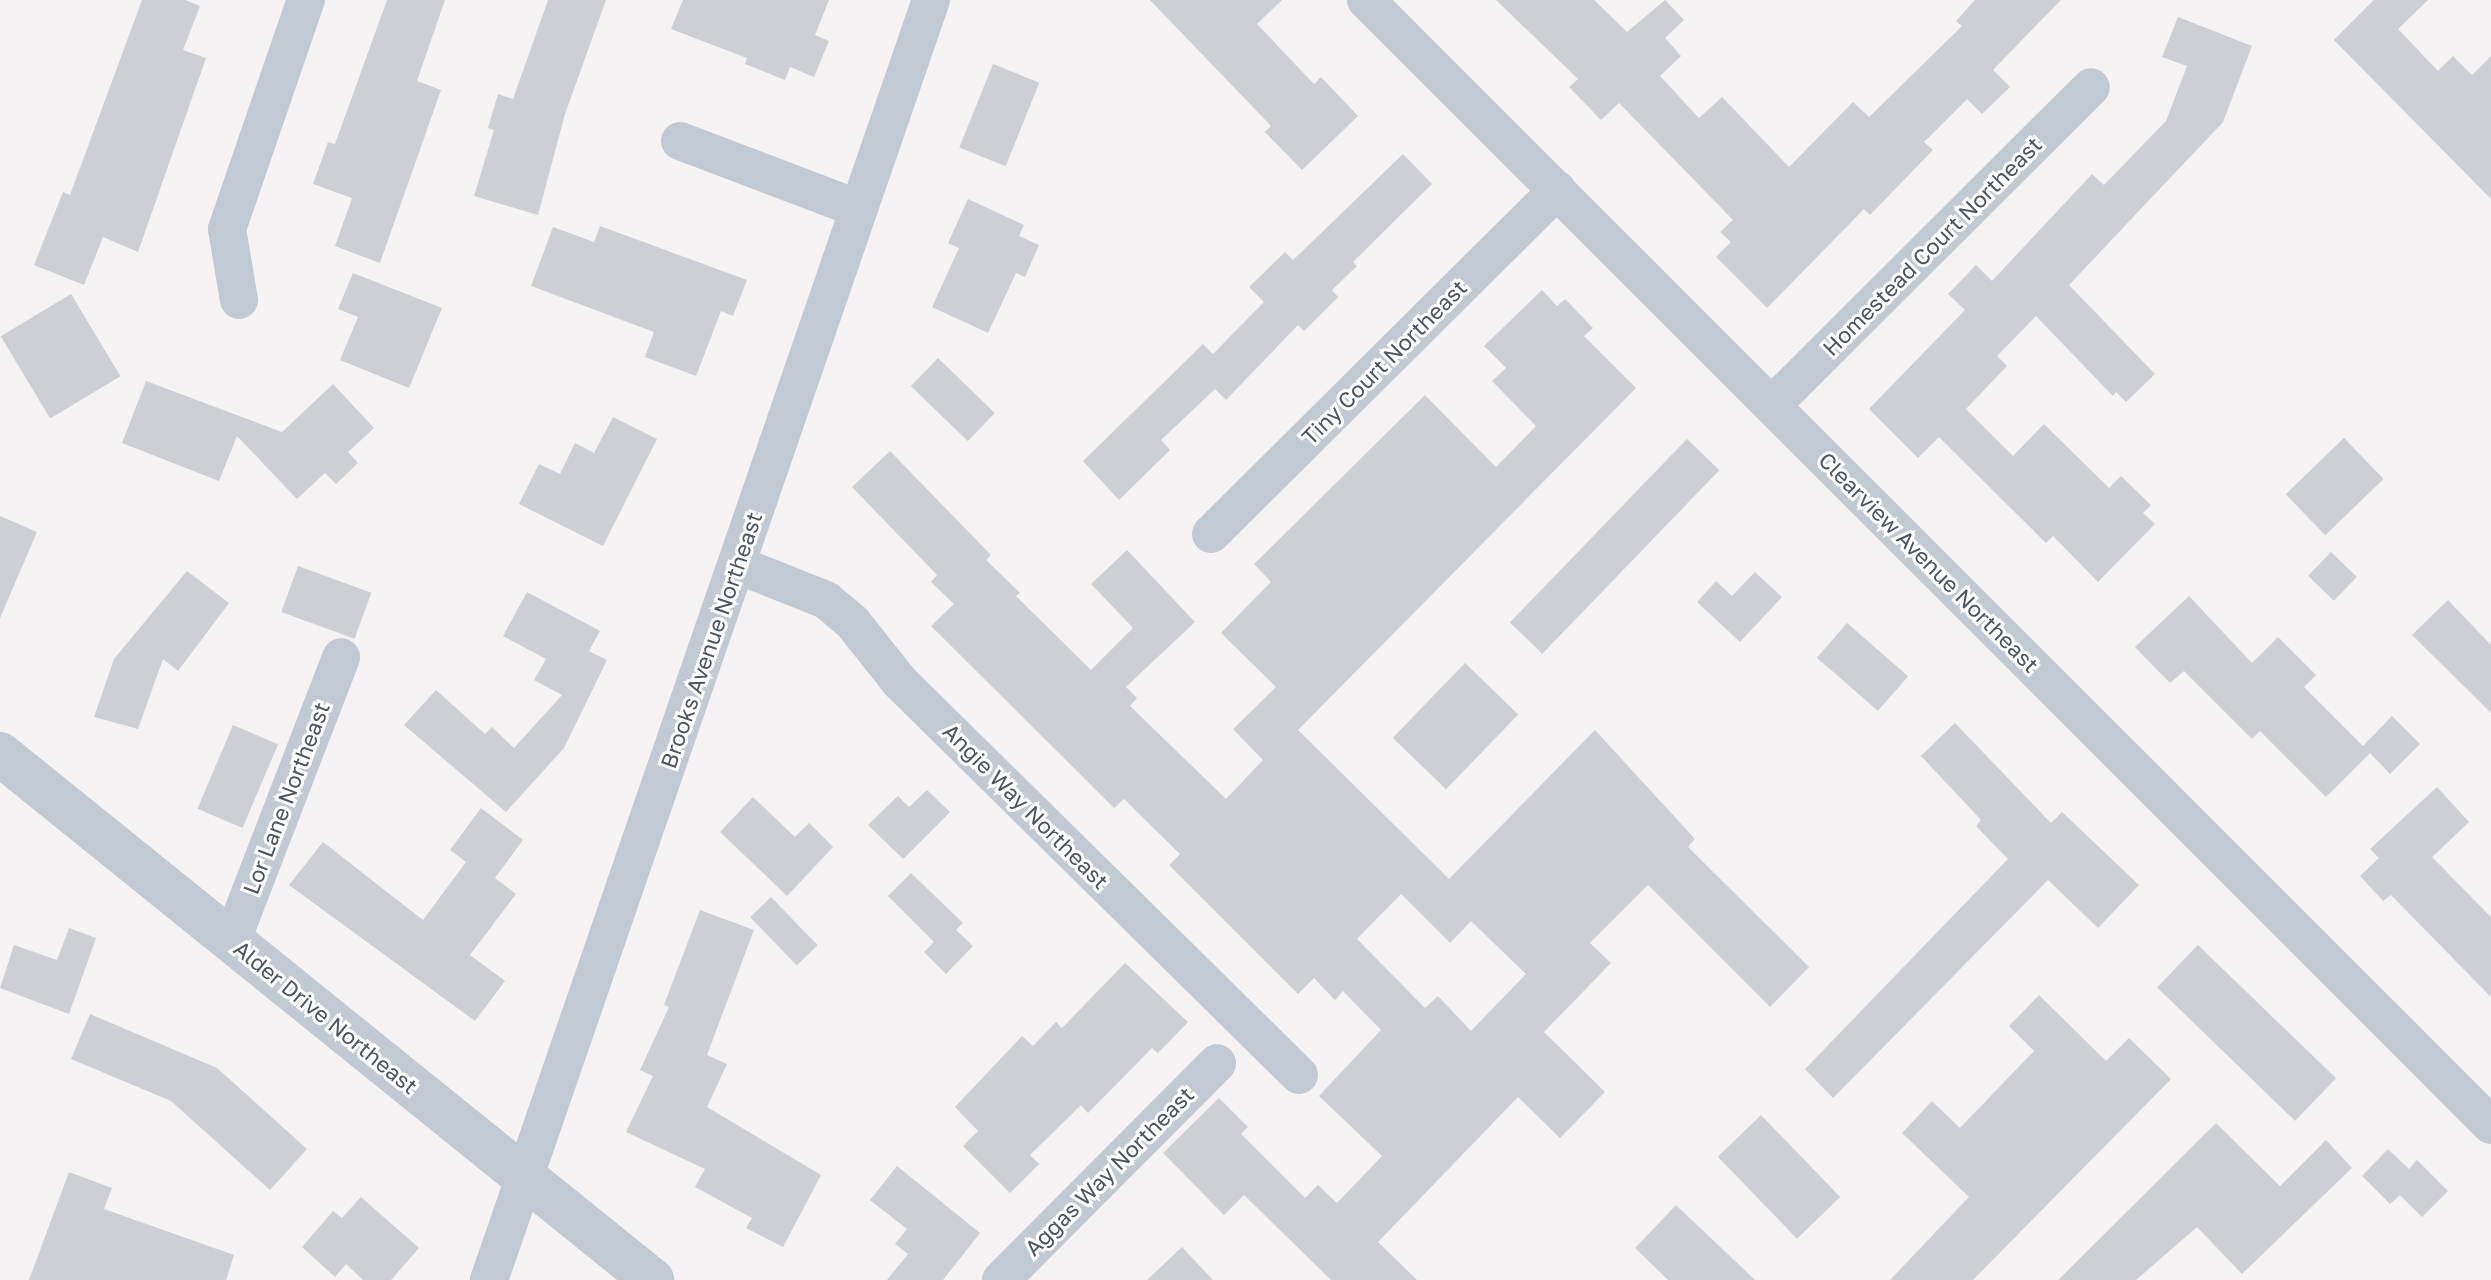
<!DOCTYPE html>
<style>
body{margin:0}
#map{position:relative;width:2491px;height:1280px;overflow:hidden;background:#f5f3f3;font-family:"Golos Text",sans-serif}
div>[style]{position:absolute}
.building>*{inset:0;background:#cdcfd5;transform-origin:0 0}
.minor>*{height:38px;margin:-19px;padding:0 19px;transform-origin:19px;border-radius:19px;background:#c1cad2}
.tertiary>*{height:44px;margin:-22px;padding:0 22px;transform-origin:22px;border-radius:22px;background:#c1cad2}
span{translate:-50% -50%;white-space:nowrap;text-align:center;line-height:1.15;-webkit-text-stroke:6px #fff;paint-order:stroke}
.street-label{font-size:22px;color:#4a5661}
</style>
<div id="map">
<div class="building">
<div style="clip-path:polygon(142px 0,185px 0,200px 6px,183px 50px,206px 58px,138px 252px,103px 237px,84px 285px,34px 265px,63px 192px,70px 195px)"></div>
<div style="clip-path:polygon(387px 0,445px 0,417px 81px,441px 90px,380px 263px,335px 246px,352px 198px,313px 184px,328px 142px,335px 144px)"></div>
<div style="clip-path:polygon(548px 0,606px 0,565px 114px,538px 215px,474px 196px,494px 130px,488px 128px,498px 94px,513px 99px)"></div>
<div style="clip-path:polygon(683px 0,829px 0,815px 35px,829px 41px,814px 77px,790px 67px,785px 80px,745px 64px,747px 58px,671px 29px)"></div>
<div style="clip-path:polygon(1150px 0,1282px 0,1257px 24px,1314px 84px,1321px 77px,1358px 116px,1302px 170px,1265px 132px,1271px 126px)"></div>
<div style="clip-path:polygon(1496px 0,1594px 0,1627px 32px,1665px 0,1684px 20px,1665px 38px,1681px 56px,1660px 76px,1699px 118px,1722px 97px,1789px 167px,1853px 102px,1869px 117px,1962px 26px,1956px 21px,1975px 0,2061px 0,1993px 70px,2010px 87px,1982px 114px,1967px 99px,1924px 142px,1933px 150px,1870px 215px,1864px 209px,1767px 308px,1716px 257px,1731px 242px,1720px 232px,1733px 220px,1619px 103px,1601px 120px,1569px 87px,1578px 79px)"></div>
<div style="clip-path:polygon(2374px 0,2428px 0,2398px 29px,2438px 71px,2453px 56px,2472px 75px,2491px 56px,2491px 199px,2334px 40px)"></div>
<div style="clip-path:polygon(2178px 17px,2252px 46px,2223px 122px,2069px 285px,2155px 374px,2126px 402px,2116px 392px,2113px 396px,2036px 316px,1997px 356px,2007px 366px,1966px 409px,2013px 456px,2044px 424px,2109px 488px,2121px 476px,2151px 505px,2143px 513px,2155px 524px,2098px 582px,2053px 536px,2046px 543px,1939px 437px,1918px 458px,1869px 409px,1965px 310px,1948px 294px,1976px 265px,1992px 281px,2092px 174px,2104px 185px,2166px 121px,2187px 66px,2162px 57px)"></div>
<div style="left:993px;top:64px;width:50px;height:90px;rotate:22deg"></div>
<div style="clip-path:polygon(1403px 154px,1432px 184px,1353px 262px,1357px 266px,1332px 290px,1338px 297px,1304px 331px,1298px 325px,1226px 400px,1215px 389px,1161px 440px,1170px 450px,1119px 500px,1083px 461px,1203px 344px,1213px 354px,1264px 302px,1249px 287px,1285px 252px,1293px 260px)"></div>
<div style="clip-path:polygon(968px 199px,1024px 225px,1019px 236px,1039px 245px,1025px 277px,1016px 273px,988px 333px,932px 307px,959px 248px,948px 243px)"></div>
<div style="clip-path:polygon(600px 226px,747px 280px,733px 316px,721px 311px,696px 376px,645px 357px,654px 332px,531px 286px,553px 227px,594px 242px)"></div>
<div style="clip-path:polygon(353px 273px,442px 308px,409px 388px,340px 360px,358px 317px,338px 309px)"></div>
<div style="clip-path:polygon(evenodd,1542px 290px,1557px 306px,1565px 299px,1593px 328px,1584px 336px,1636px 388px,1298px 730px,1449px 879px,1595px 730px,1695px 839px,1688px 847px,1809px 967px,1770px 1007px,1648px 885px,1590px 943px,1611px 963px,1544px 1032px,1605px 1092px,1560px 1138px,1518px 1097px,1378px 1242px,1417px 1280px,1331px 1280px,1244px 1195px,1224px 1215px,1163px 1153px,1219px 1098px,1248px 1127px,1241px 1134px,1305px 1198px,1318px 1185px,1337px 1203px,1382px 1156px,1319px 1096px,1381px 1030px,1343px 991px,1335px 1000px,1314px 978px,1298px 994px,1169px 865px,1180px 854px,1124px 799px,1114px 808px,931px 626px,954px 604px,931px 582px,937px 575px,852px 487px,890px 451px,991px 555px,986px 560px,1020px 593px,1016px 596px,1091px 670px,1133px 628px,1091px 584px,1127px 550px,1195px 622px,1126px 687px,1137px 698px,1130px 706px,1226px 799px,1263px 760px,1233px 729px,1276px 687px,1221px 633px,1271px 582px,1254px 564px,1425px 395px,1496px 467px,1536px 426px,1492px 381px,1506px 368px,1484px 346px,1542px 290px,1401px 894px,1450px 943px,1471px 921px,1526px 974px,1471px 1031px,1438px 996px,1425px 1008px,1357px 939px,1401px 894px)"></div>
<div style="left:71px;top:294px;width:96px;height:82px;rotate:59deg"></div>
<div style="left:938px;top:358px;width:79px;height:39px;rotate:44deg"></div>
<div style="clip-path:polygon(146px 381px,282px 432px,333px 384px,374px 428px,348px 452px,358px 463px,336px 484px,325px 473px,297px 499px,237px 436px,219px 481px,122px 443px)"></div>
<div style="clip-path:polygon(613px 417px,657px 439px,603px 546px,519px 504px,539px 464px,560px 474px,575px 443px,594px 453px)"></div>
<div style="left:2344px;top:438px;width:57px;height:81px;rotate:46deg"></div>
<div style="left:1687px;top:439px;width:45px;height:255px;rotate:44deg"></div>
<div style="clip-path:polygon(0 516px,37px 532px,0 618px)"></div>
<div style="left:2331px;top:552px;width:36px;height:33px;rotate:44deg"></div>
<div style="left:298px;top:566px;width:78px;height:49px;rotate:20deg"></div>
<div style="clip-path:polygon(187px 571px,229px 603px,178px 671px,163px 659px,138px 729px,94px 717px,114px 659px)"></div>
<div style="clip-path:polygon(1755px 572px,1782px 597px,1740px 642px,1697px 602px,1716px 581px,1732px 596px)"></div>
<div style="clip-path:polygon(527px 592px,600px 631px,589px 651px,607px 660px,564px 748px,506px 812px,404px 725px,436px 690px,485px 734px,492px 727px,514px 748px,562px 695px,534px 680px,546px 659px,503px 636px)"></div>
<div style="clip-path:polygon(2189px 596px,2252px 663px,2278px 637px,2316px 675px,2304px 687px,2363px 746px,2392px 716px,2420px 744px,2390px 774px,2370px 753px,2326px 797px,2260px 731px,2252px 739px,2184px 671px,2170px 683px,2135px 647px)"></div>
<div style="clip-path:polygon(2448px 600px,2491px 645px,2491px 713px,2412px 635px)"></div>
<div style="left:1847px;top:623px;width:81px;height:46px;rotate:41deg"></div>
<div style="left:1465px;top:663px;width:74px;height:104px;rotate:44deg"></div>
<div style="clip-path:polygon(1955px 723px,2051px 823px,2062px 812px,2139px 885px,2098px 928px,2048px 880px,1833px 1098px,1805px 1069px,2008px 859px,1976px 826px,1981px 820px,1921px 756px)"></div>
<div style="left:233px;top:725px;width:49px;height:91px;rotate:23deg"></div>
<div style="clip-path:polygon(2437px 787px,2469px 822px,2432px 857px,2491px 917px,2491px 997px,2391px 895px,2383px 901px,2360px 876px,2379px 858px,2370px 849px)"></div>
<div style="clip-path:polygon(927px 790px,950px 812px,903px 859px,868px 825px,898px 796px,909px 807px)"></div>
<div style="clip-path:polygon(753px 797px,795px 837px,809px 823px,833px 847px,787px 896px,720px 832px)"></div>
<div style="clip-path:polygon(481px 808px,523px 840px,495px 878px,516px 894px,470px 955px,505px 981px,475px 1021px,289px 885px,323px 842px,423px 920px,466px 862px,450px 850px)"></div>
<div style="clip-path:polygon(911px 873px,963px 923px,956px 930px,973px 946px,946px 974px,924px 952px,934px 942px,888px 896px)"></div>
<div style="left:771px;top:897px;width:67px;height:29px;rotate:46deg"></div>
<div style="clip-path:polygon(700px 910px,754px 930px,707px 1055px,727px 1064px,707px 1107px,821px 1175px,783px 1247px,746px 1228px,752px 1218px,695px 1187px,705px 1169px,626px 1132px,653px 1076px,640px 1070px,669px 1007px,664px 1005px)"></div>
<div style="clip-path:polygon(69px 928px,96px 938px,69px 1014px,0 988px,14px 945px,57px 960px)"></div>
<div style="left:2198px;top:945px;width:192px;height:59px;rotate:44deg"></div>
<div style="clip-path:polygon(1125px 963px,1188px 1022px,1158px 1053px,1152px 1048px,1088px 1113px,1081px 1105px,1030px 1155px,1039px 1164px,1010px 1193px,963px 1146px,978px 1131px,955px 1107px,1022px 1036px,1033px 1046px,1056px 1022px,1062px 1028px)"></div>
<div style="clip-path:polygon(2039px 995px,2106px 1061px,2129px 1038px,2171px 1079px,1973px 1280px,1890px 1280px,1969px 1197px,1902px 1133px,1932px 1101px,1960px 1128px,2034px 1051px,2009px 1026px)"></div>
<div style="clip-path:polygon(90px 1014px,217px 1068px,307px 1149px,270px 1190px,171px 1101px,71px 1059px)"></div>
<div style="left:1761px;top:1115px;width:114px;height:60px;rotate:46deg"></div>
<div style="clip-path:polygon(2216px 1123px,2280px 1186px,2326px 1140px,2352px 1168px,2242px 1274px,2197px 1227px,2136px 1280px,2058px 1280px)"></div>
<div style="clip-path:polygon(2388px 1149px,2409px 1169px,2417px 1160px,2448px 1191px,2422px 1217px,2400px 1195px,2390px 1204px,2362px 1176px)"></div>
<div style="clip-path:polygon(897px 1166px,980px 1233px,943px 1280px,887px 1280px,908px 1254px,895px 1244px,907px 1229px,870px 1200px)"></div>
<div style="clip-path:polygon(69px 1172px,112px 1188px,104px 1209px,234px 1255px,226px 1280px,29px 1280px)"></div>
<div style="clip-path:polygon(361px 1197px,419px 1248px,391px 1280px,363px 1280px,346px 1264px,335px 1277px,302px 1247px,333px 1211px,342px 1218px)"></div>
<div style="clip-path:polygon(1676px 1205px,1755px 1280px,1668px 1280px,1635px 1248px)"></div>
<div style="clip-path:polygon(1182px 1247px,1213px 1280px,1147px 1280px)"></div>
</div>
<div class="minor">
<div style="left:1366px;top:0;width:1591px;rotate:45deg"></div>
<div style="left:680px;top:141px;width:188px;rotate:20.8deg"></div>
<div style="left:239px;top:300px;width:72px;rotate:-99.6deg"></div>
<div style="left:227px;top:229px;width:242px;rotate:-71deg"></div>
<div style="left:1772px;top:405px;width:450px;rotate:-44.9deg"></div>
<div style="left:1211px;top:534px;width:488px;rotate:-44.8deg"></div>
<div style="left:738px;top:565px;width:95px;rotate:21.7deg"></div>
<div style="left:826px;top:600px;width:35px;rotate:40deg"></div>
<div style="left:853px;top:623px;width:75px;rotate:51.5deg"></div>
<div style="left:900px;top:682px;width:560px;rotate:44.57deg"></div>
<div style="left:232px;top:940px;width:303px;rotate:-68.9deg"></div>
<div style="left:489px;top:1280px;width:1354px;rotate:-70.95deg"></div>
<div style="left:1001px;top:1280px;width:306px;rotate:-45.1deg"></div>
</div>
<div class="tertiary">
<div style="left:0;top:754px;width:838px;rotate:38.89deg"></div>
</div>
<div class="street-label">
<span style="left:1932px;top:246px;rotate:-45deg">Homestead Court Northeast</span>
<span style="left:1384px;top:362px;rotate:-45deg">Tiny Court Northeast</span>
<span style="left:1929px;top:562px;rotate:45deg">Clearview Avenue Northeast</span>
<span style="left:711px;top:640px;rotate:-71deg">Brooks Avenue Northeast</span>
<span style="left:286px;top:798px;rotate:-69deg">Lor Lane Northeast</span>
<span style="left:1026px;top:806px;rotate:45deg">Angie Way Northeast</span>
<span style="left:326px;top:1017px;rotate:39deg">Alder Drive Northeast</span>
<span style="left:1109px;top:1171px;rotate:-45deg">Aggas Way Northeast</span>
</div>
</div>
